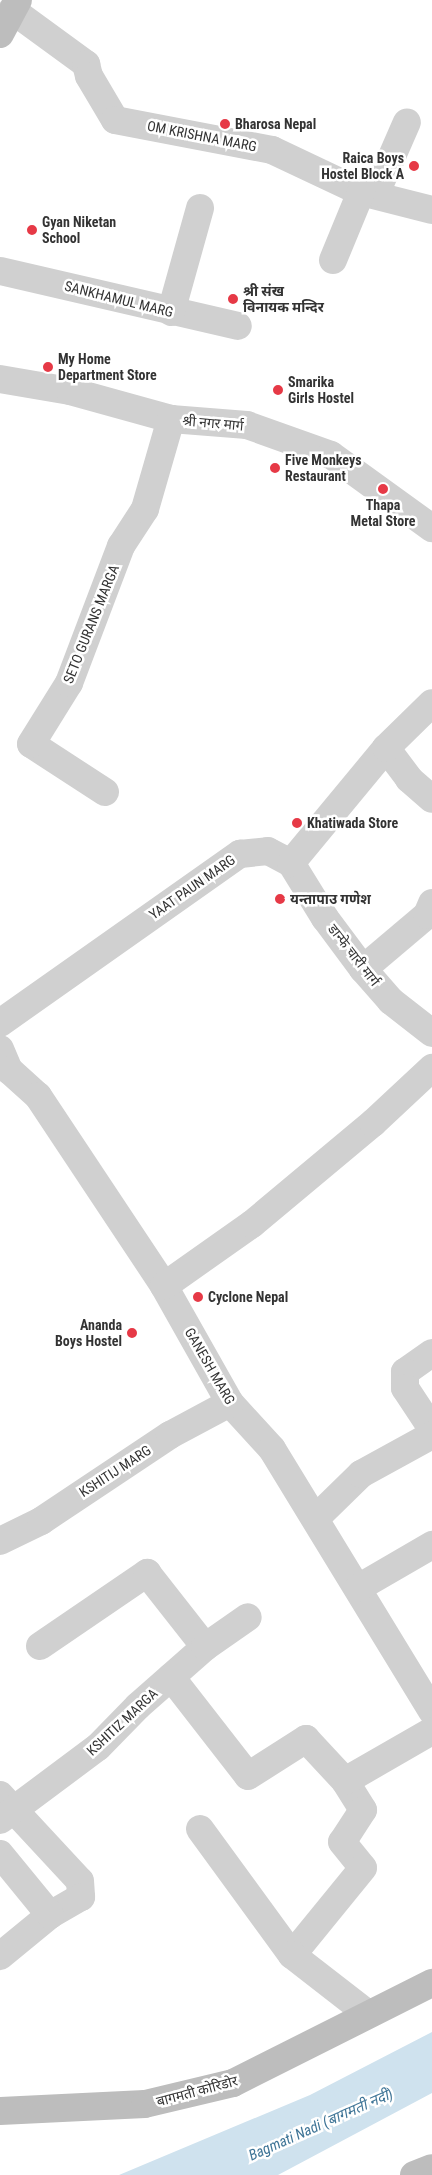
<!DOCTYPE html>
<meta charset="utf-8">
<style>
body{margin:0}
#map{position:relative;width:432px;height:2175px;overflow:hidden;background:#fff;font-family:"Roboto Condensed","Noto Sans Devanagari",sans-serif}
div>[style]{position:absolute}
.water>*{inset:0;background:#cfe2ee}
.minor>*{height:28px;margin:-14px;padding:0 14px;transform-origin:14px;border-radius:14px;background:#d0d0d0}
.secondary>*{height:28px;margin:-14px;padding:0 14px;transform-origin:14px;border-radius:14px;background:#bdbdbd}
.dots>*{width:14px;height:14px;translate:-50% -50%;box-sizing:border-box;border:2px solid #fff;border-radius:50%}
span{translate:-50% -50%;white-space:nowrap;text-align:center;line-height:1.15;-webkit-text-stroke:5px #fff;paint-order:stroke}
.poi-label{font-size:14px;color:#333;font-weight:700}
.left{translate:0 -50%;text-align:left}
.right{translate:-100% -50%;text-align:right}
.street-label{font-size:14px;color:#333}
.water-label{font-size:15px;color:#3f7597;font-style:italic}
</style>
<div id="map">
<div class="water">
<div style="clip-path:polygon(432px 2032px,432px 2093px,278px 2175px,119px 2175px,310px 2095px)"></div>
</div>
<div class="minor">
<div style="left:12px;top:10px;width:92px;rotate:36.1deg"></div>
<div style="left:86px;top:64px;width:12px;rotate:76deg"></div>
<div style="left:89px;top:76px;width:51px;rotate:59.4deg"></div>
<div style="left:115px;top:120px;width:160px;rotate:10.8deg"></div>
<div style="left:272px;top:150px;width:98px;rotate:25.3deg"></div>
<div style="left:361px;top:192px;width:73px;rotate:14.2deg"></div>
<div style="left:376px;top:193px;width:77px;rotate:-66.4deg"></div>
<div style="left:333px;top:260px;width:74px;rotate:-67.6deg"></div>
<div style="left:0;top:271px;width:244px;rotate:13deg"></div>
<div style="left:171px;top:312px;width:108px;rotate:-74.4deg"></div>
<div style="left:0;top:379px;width:71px;rotate:9.7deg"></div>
<div style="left:70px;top:391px;width:105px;rotate:15.5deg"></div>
<div style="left:171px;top:419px;width:76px;rotate:4.5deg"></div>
<div style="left:247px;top:425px;width:89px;rotate:19.7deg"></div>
<div style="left:331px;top:455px;width:125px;rotate:35.9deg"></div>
<div style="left:386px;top:748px;width:39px;rotate:53deg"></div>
<div style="left:409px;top:779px;width:30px;rotate:41deg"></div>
<div style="left:105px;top:792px;width:88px;rotate:-147deg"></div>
<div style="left:31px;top:744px;width:72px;rotate:-58.1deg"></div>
<div style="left:69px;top:683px;width:147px;rotate:-69.2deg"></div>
<div style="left:121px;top:546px;width:44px;rotate:-57deg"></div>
<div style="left:145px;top:509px;width:94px;rotate:-73.9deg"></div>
<div style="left:291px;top:863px;width:65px;rotate:58.3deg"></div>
<div style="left:325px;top:918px;width:64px;rotate:53.3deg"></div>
<div style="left:363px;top:969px;width:43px;rotate:48.8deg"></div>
<div style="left:391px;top:1001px;width:52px;rotate:38deg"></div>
<div style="left:363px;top:969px;width:84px;rotate:-40.2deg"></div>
<div style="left:427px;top:915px;width:13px;rotate:-67deg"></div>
<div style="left:0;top:1023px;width:294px;rotate:-35.2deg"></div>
<div style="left:240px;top:854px;width:28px;rotate:-6deg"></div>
<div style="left:268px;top:851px;width:26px;rotate:28deg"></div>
<div style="left:291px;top:863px;width:149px;rotate:-50.4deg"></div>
<div style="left:386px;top:748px;width:64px;rotate:-44.4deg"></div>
<div style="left:0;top:1049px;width:23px;rotate:67deg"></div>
<div style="left:9px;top:1070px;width:39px;rotate:42deg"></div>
<div style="left:38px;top:1096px;width:228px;rotate:56.4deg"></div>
<div style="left:164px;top:1286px;width:134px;rotate:60.6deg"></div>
<div style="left:230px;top:1403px;width:62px;rotate:47.6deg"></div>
<div style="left:272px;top:1449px;width:307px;rotate:58.6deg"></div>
<div style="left:164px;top:1286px;width:108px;rotate:-35.2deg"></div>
<div style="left:252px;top:1224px;width:158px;rotate:-39.9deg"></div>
<div style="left:373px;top:1123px;width:81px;rotate:-43deg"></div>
<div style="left:432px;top:1353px;width:33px;rotate:145deg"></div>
<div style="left:405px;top:1372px;width:16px;rotate:90deg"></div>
<div style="left:405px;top:1388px;width:49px;rotate:56.6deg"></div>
<div style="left:316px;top:1518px;width:63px;rotate:-44.4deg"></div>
<div style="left:361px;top:1474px;width:81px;rotate:-28.8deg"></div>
<div style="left:0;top:1541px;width:46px;rotate:-26deg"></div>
<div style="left:41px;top:1521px;width:155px;rotate:-33.7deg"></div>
<div style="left:170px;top:1435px;width:68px;rotate:-28.1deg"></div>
<div style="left:358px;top:1588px;width:86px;rotate:-30.2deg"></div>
<div style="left:40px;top:1646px;width:130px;rotate:-34.3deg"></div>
<div style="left:147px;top:1573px;width:94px;rotate:51.9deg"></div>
<div style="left:171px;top:1677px;width:125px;rotate:52.1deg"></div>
<div style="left:248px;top:1776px;width:69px;rotate:-32.5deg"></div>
<div style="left:306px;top:1739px;width:57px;rotate:47.1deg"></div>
<div style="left:345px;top:1781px;width:34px;rotate:58deg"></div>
<div style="left:363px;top:1810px;width:38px;rotate:123deg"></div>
<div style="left:342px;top:1842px;width:33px;rotate:51deg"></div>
<div style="left:363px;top:1868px;width:112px;rotate:129.2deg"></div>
<div style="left:345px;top:1781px;width:100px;rotate:-29.9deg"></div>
<div style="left:0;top:1795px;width:117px;rotate:47.1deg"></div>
<div style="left:80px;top:1881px;width:16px;rotate:86deg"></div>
<div style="left:81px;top:1897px;width:36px;rotate:150deg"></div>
<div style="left:50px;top:1915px;width:65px;rotate:140.6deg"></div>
<div style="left:0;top:1820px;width:122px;rotate:-36.7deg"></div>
<div style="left:98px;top:1747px;width:57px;rotate:-45.7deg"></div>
<div style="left:138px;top:1706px;width:89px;rotate:-41.4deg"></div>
<div style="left:205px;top:1647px;width:52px;rotate:-34.9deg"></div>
<div style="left:200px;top:1829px;width:156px;rotate:53.9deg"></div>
<div style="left:292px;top:1955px;width:96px;rotate:37.8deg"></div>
<div style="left:0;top:1854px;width:79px;rotate:50.7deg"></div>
</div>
<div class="secondary">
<div style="left:0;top:34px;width:38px;rotate:-62deg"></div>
<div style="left:0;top:2111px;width:145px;rotate:-2.8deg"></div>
<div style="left:145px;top:2104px;width:90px;rotate:-13.4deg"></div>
<div style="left:233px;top:2083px;width:223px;rotate:-26.7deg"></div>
<div style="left:414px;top:2175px;width:19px;rotate:-21deg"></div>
</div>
<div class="dots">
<div style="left:225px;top:124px;background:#e63946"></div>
<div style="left:414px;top:166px;background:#e63946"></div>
<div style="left:32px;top:230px;background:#e63946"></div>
<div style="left:233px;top:299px;background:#e63946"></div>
<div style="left:48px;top:367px;background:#e63946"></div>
<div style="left:278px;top:390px;background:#e63946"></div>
<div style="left:275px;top:468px;background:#e63946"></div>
<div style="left:383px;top:489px;background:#e63946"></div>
<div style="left:297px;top:823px;background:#e63946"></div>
<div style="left:280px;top:899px;background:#e63946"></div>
<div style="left:198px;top:1297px;background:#e63946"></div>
<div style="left:132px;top:1333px;background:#e63946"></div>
</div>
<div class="poi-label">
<span class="left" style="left:235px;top:124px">Bharosa Nepal</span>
<span class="right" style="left:404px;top:166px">Raica Boys<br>Hostel Block A</span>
<span class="left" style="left:42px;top:230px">Gyan Niketan<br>School</span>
<span class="left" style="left:243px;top:299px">श्री संख<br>विनायक मन्दिर</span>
<span class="left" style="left:58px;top:367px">My Home<br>Department Store</span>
<span class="left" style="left:288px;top:390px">Smarika<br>Girls Hostel</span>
<span class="left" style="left:285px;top:468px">Five Monkeys<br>Restaurant</span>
<span style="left:383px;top:513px">Thapa<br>Metal Store</span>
<span class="left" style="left:307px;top:823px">Khatiwada Store</span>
<span class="left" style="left:290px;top:899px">यन्तापाउ गणेश</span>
<span class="left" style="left:208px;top:1297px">Cyclone Nepal</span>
<span class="right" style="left:122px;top:1333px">Ananda<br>Boys Hostel</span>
</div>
<div class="street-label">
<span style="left:202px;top:136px;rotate:11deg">OM KRISHNA MARG</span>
<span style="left:119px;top:299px;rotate:14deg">SANKHAMUL MARG</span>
<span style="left:213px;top:423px;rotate:5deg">श्री नगर मार्ग</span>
<span style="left:91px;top:624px;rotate:-68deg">SETO GURANS MARGA</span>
<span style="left:192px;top:887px;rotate:-35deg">YAAT PAUN MARG</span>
<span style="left:354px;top:955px;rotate:52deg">डान्फे चारी मार्ग</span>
<span style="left:210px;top:1366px;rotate:60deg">GANESH MARG</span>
<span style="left:115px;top:1471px;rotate:-33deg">KSHITIJ MARG</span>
<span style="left:122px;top:1722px;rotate:-43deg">KSHITIZ MARGA</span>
<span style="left:197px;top:2091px;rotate:-15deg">बागमती कोरिडोर</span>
</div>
<div class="water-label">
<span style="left:321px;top:2125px;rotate:-24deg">Bagmati Nadi (बागमती नदी)</span>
</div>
</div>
